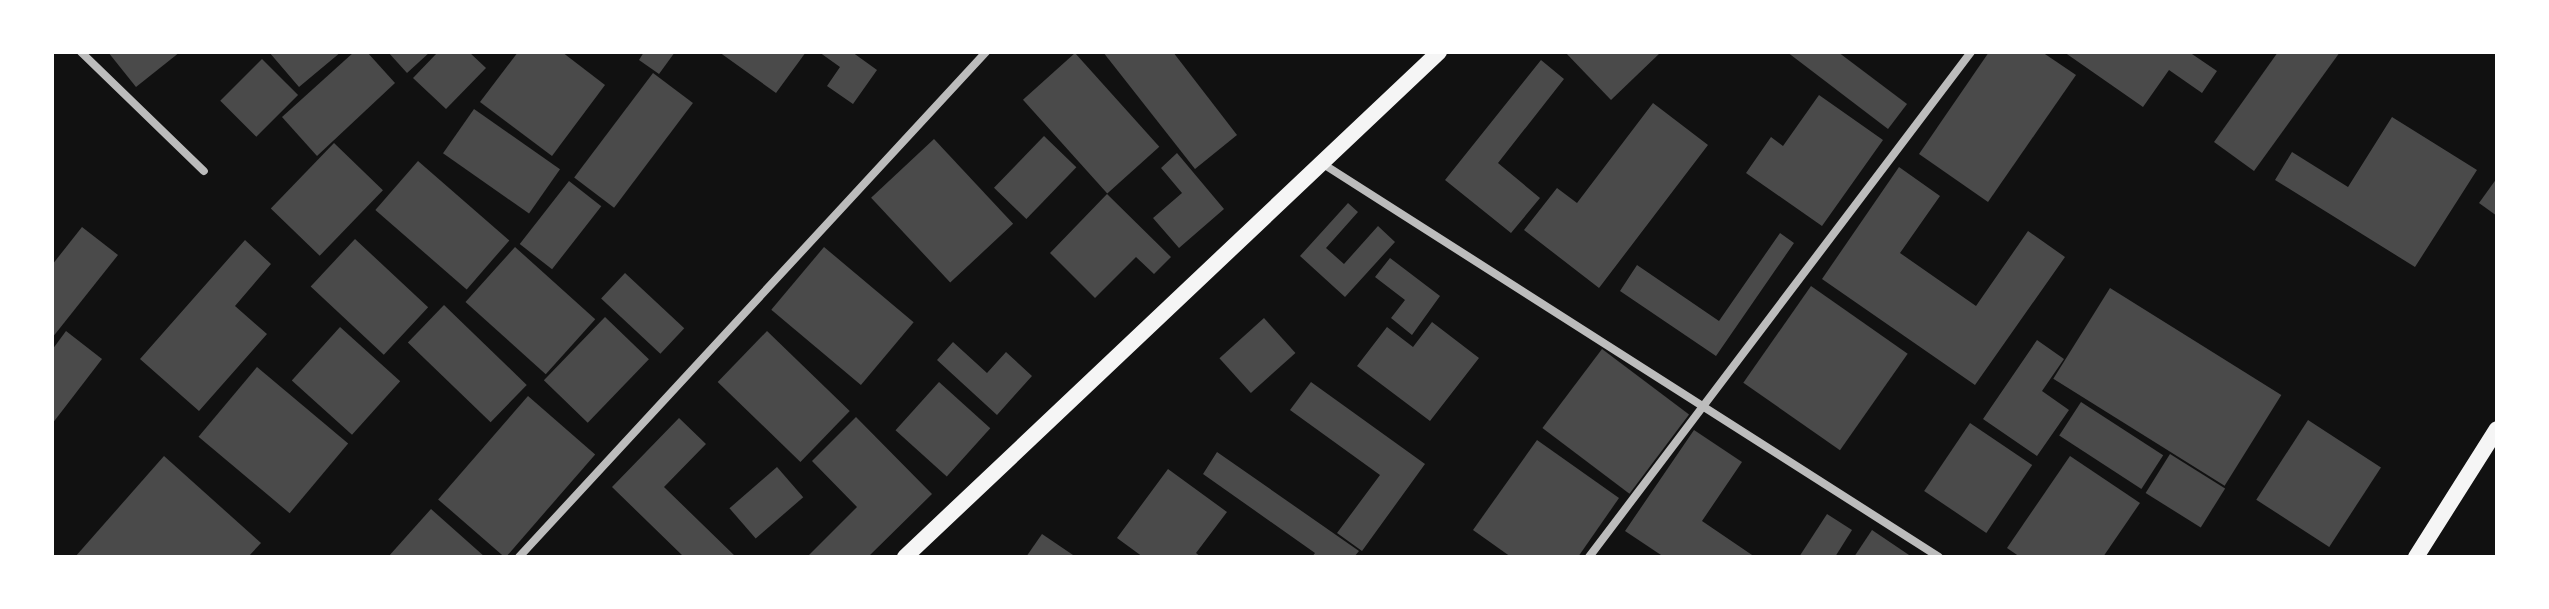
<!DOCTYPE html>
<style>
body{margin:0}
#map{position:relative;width:2549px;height:609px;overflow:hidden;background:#111;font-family:"DejaVu Sans",sans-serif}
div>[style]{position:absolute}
.building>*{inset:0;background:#4a4a4a;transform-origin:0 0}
.minor>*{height:8px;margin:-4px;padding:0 4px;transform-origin:4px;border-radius:4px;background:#bcbcbc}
.secondary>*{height:16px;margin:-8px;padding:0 8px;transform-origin:8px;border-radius:8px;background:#f5f5f5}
span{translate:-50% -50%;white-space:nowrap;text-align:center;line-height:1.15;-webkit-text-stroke:6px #fff;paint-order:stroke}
.frame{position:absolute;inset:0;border:54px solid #fff;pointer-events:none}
</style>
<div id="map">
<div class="building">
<div style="clip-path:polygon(108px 52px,180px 52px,136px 87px)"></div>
<div style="clip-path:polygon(269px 52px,308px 53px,341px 52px,299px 87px)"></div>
<div style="clip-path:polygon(354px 52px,367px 52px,395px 83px,317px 156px,282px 117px)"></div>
<div style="clip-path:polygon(388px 52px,430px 52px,407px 73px)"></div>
<div style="clip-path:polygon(438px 52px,469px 52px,486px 68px,446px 109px,413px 78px)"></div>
<div style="clip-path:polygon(518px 52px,562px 52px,605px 85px,552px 156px,480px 102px)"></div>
<div style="clip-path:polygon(644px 52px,675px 52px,659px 74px,639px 60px)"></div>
<div style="clip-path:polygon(719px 52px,806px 52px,776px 93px)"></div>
<div style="clip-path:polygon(819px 52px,852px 52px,877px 70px,853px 104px,827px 86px,840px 67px)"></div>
<div style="clip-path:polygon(1103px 52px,1173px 52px,1237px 135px,1195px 169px)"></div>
<div style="clip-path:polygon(1565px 52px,1661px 52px,1611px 100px)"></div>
<div style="clip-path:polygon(1787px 52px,1838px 52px,1907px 104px,1888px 129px)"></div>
<div style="clip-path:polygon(1989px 52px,2042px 52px,2076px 75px,1988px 202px,1919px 154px)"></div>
<div style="clip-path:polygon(2064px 52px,2189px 52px,2217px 71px,2202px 93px,2169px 70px,2143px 107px)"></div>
<div style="clip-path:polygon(2278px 52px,2340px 52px,2254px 171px,2214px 142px)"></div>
<div style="left:1075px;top:53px;width:126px;height:70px;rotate:48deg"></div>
<div style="left:262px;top:59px;width:51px;height:59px;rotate:45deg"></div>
<div style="clip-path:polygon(1541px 60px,1564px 79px,1498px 163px,1540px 198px,1511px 233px,1445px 180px)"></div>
<div style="left:653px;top:73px;width:50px;height:131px;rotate:37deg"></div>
<div style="clip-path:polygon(1819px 95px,1883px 140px,1822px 226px,1746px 173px,1771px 137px,1783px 146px)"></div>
<div style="clip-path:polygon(1653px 103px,1708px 145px,1599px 288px,1524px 230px,1557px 188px,1577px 203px)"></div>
<div style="left:474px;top:109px;width:105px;height:54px;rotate:35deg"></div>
<div style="clip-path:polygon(2392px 117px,2477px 170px,2415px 267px,2275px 180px,2292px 152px,2348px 187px)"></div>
<div style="left:1044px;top:136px;width:45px;height:72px;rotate:44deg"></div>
<div style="left:934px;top:139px;width:116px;height:86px;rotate:47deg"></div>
<div style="left:334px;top:143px;width:68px;height:91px;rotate:44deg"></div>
<div style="clip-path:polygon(1177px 153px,1224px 209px,1179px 248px,1153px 218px,1182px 193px,1161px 168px)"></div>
<div style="left:418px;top:161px;width:121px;height:65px;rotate:41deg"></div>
<div style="clip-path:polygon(1899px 167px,1940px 196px,1900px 253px,1976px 306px,2028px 231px,2065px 257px,1975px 385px,1822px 279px)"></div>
<div style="clip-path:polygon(2497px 178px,2497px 216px,2479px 203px)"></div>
<div style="left:569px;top:181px;width:41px;height:80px;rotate:38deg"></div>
<div style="clip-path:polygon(1107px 194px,1171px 257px,1154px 274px,1136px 257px,1095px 298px,1050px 253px)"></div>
<div style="clip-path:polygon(1348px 203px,1358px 212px,1326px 248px,1344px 264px,1378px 226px,1395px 242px,1345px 297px,1300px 256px)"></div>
<div style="clip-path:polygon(82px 227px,118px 255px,52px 338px,52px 265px)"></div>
<div style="clip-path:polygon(1780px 233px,1794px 243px,1716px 356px,1620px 291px,1637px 265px,1719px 321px)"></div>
<div style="left:355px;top:239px;width:100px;height:65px;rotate:43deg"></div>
<div style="clip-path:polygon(245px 240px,271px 264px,235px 306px,267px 334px,199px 411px,140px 359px)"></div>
<div style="left:515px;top:247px;width:108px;height:74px;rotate:42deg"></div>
<div style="left:824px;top:247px;width:117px;height:82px;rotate:40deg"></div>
<div style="clip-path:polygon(1390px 258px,1440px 296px,1412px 335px,1391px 318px,1405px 300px,1375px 277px)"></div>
<div style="left:625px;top:273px;width:81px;height:35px;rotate:43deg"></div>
<div style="left:1811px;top:286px;width:118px;height:118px;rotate:35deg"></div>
<div style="left:2110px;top:288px;width:202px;height:107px;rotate:32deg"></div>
<div style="left:444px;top:305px;width:115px;height:52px;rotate:44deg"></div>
<div style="left:605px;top:317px;width:61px;height:88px;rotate:44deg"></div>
<div style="left:1264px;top:318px;width:47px;height:60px;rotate:48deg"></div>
<div style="clip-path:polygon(1432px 322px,1479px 358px,1430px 421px,1357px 366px,1387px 327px,1413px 347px)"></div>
<div style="left:340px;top:327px;width:81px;height:72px;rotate:42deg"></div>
<div style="clip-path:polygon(66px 331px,102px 359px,52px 424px,52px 350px)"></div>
<div style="left:767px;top:331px;width:115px;height:71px;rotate:44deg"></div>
<div style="clip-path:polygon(2037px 340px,2064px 359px,2042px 391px,2069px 410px,2037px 456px,1983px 419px)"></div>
<div style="clip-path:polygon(953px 342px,987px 373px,1006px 352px,1032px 376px,997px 415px,937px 360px)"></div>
<div style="left:1602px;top:349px;width:109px;height:99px;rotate:37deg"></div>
<div style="left:257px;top:367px;width:119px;height:91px;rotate:40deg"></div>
<div style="left:939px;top:382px;width:69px;height:65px;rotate:42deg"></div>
<div style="clip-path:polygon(1311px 382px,1425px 464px,1362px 551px,1337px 533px,1380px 475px,1290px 410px)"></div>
<div style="left:528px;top:396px;width:89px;height:137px;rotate:41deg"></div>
<div style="left:2081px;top:402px;width:98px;height:40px;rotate:33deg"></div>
<div style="clip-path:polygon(856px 417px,932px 494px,868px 557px,807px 557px,857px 507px,812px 461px)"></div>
<div style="clip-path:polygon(679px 418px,706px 444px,664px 487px,736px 557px,684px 557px,612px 487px)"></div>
<div style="left:2308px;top:420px;width:87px;height:95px;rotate:33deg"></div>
<div style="left:1970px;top:423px;width:75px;height:82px;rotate:34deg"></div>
<div style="clip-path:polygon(1694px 430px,1742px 462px,1702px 521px,1755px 557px,1664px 557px,1625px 531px)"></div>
<div style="clip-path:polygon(1537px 440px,1619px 498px,1578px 557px,1511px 557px,1473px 530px)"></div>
<div style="clip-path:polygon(1217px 452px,1359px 551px,1354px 557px,1312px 557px,1315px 553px,1203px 474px)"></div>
<div style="left:2170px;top:454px;width:65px;height:46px;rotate:32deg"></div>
<div style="clip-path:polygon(164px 456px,261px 543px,248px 557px,75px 557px)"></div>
<div style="clip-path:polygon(2070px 456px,2140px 503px,2103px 557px,2020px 557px,2007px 548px)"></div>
<div style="left:777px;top:467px;width:40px;height:63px;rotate:49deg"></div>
<div style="clip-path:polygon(1168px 469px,1227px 512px,1196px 553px,1201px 557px,1143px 557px,1117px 538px)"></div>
<div style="clip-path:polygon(431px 509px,485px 557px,388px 557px)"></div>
<div style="clip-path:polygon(1827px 514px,1852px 530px,1835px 557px,1799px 557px)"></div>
<div style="clip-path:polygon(1872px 530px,1912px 557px,1854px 557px)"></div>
<div style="clip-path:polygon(1042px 534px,1076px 557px,1026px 557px)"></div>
</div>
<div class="minor">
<div style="left:81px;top:52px;width:171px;rotate:44.1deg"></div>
<div style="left:1320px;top:162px;width:734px;rotate:32.54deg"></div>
<div style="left:519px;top:557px;width:688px;rotate:-47.24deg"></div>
<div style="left:1589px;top:557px;width:633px;rotate:-52.89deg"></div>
</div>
<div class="secondary">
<div style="left:905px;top:557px;width:735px;rotate:-43.4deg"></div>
<div style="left:2416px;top:557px;width:151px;rotate:-57.7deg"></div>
</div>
<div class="frame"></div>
</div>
